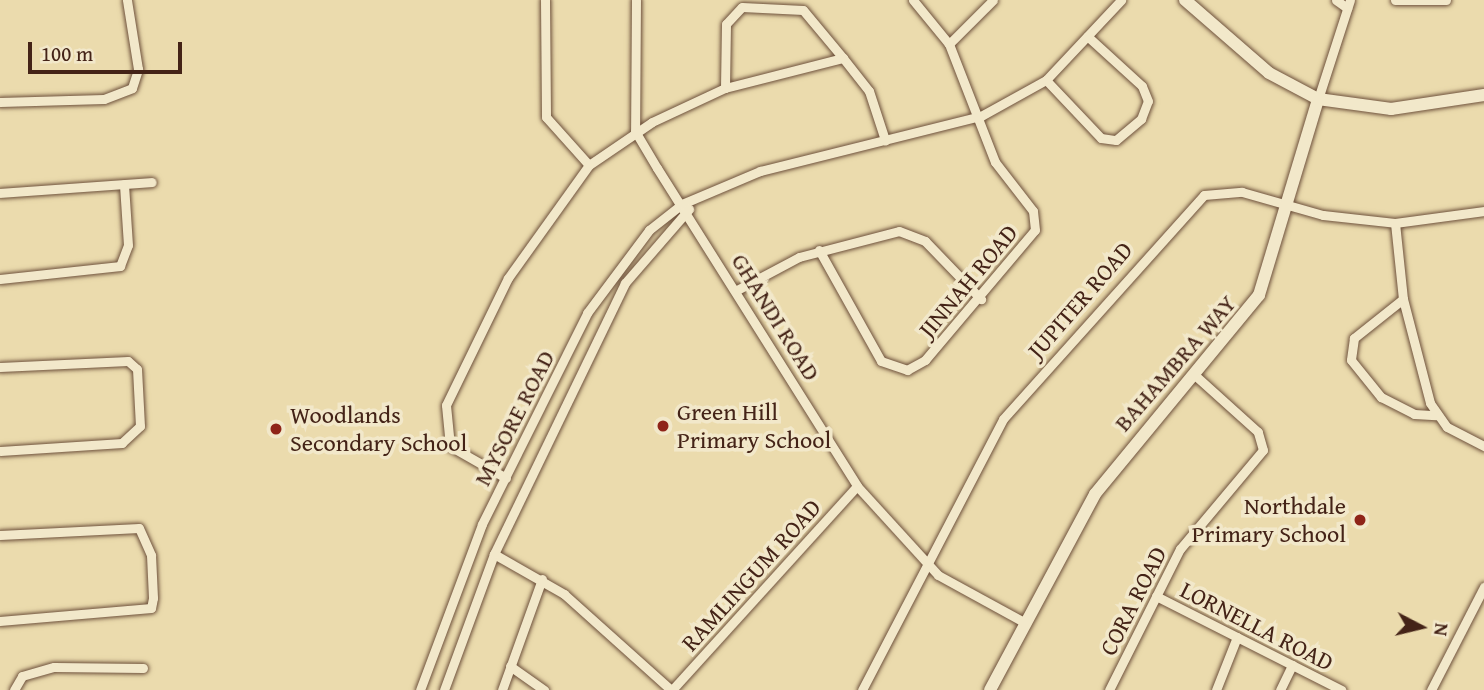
<!DOCTYPE html>
<style>
body{margin:0}
#map{position:relative;width:1484px;height:690px;overflow:hidden;background:#ebdbad;font-family:"Gentium Book Plus",serif}
div>[style]{position:absolute}
.roads{filter:drop-shadow(0 0 2px #6e513c) drop-shadow(0 0 2px #6e513c)}
.street>*{height:9px;margin:-4.5px;padding:0 4.5px;transform-origin:4.5px;border-radius:4.5px;background:#f2e8ca}
.secondary>*{height:12px;margin:-6px;padding:0 6px;transform-origin:6px;border-radius:6px;background:#f2e8ca}
.dots>*{width:19px;height:19px;translate:-50% -50%;box-sizing:border-box;border:4px solid #f2e8ca;border-radius:50%}
span{translate:-50% -50%;white-space:nowrap;text-align:center;line-height:1.15;-webkit-text-stroke:7px #f2e8ca;paint-order:stroke}
.street-label{font-size:24px;color:#442317}
.poi-label{font-size:24px;color:#442317}
.left{translate:0 -50%;text-align:left}
.right{translate:-100% -50%;text-align:right}
.north{position:absolute;left:1386px;top:592px;width:70px;height:70px;-webkit-text-stroke:5px #f2e8ca;paint-order:stroke;rotate:97deg;font-size:19px;font-weight:700;line-height:28px;text-align:center;color:#442317}
.north::after{content:'';display:block;margin:auto;width:24px;height:32px;background:#442317;clip-path:polygon(50% 0,100% 100%,50% 72%,0 100%)}
.scale{position:absolute;left:28px;top:42px;width:154px;height:32px;box-sizing:border-box;border:4px solid #442317;border-top:0;padding-left:9px;font-size:21px;line-height:24px;white-space:nowrap;color:#442317;-webkit-text-stroke:5px #f2e8ca;paint-order:stroke}
</style>
<div id="map">
<div class="roads">
<div class="street">
<div style="left:545px;top:0;width:117px;rotate:89.5deg"></div>
<div style="left:546px;top:117px;width:64px;rotate:48.1deg"></div>
<div style="left:636px;top:0;width:131px;rotate:90.4deg"></div>
<div style="left:635px;top:131px;width:43px;rotate:59.3deg"></div>
<div style="left:657px;top:168px;width:376px;rotate:57.8deg"></div>
<div style="left:857px;top:486px;width:120px;rotate:47.7deg"></div>
<div style="left:938px;top:575px;width:98px;rotate:28.7deg"></div>
<div style="left:1336px;top:0;width:14px;rotate:36deg"></div>
<div style="left:1395px;top:0;width:51px"></div>
<div style="left:949px;top:44px;width:62px;rotate:-45deg"></div>
<div style="left:1046px;top:80px;width:80px;rotate:46.5deg"></div>
<div style="left:1101px;top:138px;width:15px;rotate:8deg"></div>
<div style="left:1116px;top:140px;width:33px;rotate:-40deg"></div>
<div style="left:1141px;top:119px;width:19px;rotate:-69deg"></div>
<div style="left:1148px;top:101px;width:16px;rotate:-112deg"></div>
<div style="left:1142px;top:86px;width:74px;rotate:-137.7deg"></div>
<div style="left:725px;top:88px;width:64px;rotate:-89.1deg"></div>
<div style="left:726px;top:24px;width:23px;rotate:-47deg"></div>
<div style="left:742px;top:7px;width:61px;rotate:2.8deg"></div>
<div style="left:803px;top:10px;width:62px;rotate:50.2deg"></div>
<div style="left:1318px;top:99px;width:104px;rotate:-72.1deg"></div>
<div style="left:0;top:102px;width:104px;rotate:-1.7deg"></div>
<div style="left:104px;top:99px;width:30px;rotate:-21deg"></div>
<div style="left:132px;top:88px;width:20px;rotate:-72deg"></div>
<div style="left:138px;top:69px;width:70px;rotate:-99.1deg"></div>
<div style="left:0;top:193px;width:152px;rotate:-4.1deg"></div>
<div style="left:1395px;top:223px;width:76px;rotate:84deg"></div>
<div style="left:1403px;top:299px;width:107px;rotate:75.4deg"></div>
<div style="left:1430px;top:403px;width:29px;rotate:55deg"></div>
<div style="left:1447px;top:427px;width:42px;rotate:27.2deg"></div>
<div style="left:819px;top:250px;width:127px;rotate:60.8deg"></div>
<div style="left:881px;top:361px;width:28px;rotate:19deg"></div>
<div style="left:907px;top:370px;width:21px;rotate:-29deg"></div>
<div style="left:925px;top:360px;width:170px;rotate:-49.8deg"></div>
<div style="left:1035px;top:230px;width:19px;rotate:-96deg"></div>
<div style="left:1033px;top:211px;width:62px;rotate:-127.8deg"></div>
<div style="left:995px;top:162px;width:127px;rotate:-111.3deg"></div>
<div style="left:949px;top:44px;width:57px;rotate:-129.3deg"></div>
<div style="left:0;top:279px;width:121px;rotate:-6.2deg"></div>
<div style="left:120px;top:266px;width:22px;rotate:-69deg"></div>
<div style="left:128px;top:245px;width:61px;rotate:-93.8deg"></div>
<div style="left:737px;top:290px;width:70px;rotate:-28deg"></div>
<div style="left:799px;top:257px;width:103px;rotate:-14.6deg"></div>
<div style="left:899px;top:231px;width:28px;rotate:21deg"></div>
<div style="left:925px;top:241px;width:81px;rotate:46deg"></div>
<div style="left:1403px;top:299px;width:63px;rotate:141.5deg"></div>
<div style="left:1354px;top:338px;width:22px;rotate:98deg"></div>
<div style="left:1351px;top:360px;width:48px;rotate:51deg"></div>
<div style="left:1381px;top:397px;width:37px;rotate:27deg"></div>
<div style="left:1414px;top:414px;width:22px;rotate:3deg"></div>
<div style="left:0;top:367px;width:128px;rotate:-2.7deg"></div>
<div style="left:128px;top:361px;width:12px;rotate:42deg"></div>
<div style="left:137px;top:369px;width:57px;rotate:87deg"></div>
<div style="left:140px;top:426px;width:25px;rotate:137deg"></div>
<div style="left:122px;top:443px;width:122px;rotate:176.2deg"></div>
<div style="left:506px;top:478px;width:64px;rotate:-150.3deg"></div>
<div style="left:450px;top:446px;width:41px;rotate:-95.6deg"></div>
<div style="left:446px;top:405px;width:141px;rotate:-64deg"></div>
<div style="left:508px;top:278px;width:139px;rotate:-54.4deg"></div>
<div style="left:589px;top:165px;width:76px;rotate:-34.3deg"></div>
<div style="left:652px;top:122px;width:81px;rotate:-25deg"></div>
<div style="left:725px;top:88px;width:122px;rotate:-14.3deg"></div>
<div style="left:843px;top:58px;width:42px;rotate:51.8deg"></div>
<div style="left:869px;top:91px;width:52px;rotate:71.9deg"></div>
<div style="left:0;top:535px;width:139px;rotate:-2.9deg"></div>
<div style="left:139px;top:528px;width:30px;rotate:66deg"></div>
<div style="left:151px;top:555px;width:43px;rotate:87.3deg"></div>
<div style="left:153px;top:598px;width:10px;rotate:101deg"></div>
<div style="left:151px;top:608px;width:152px;rotate:175.1deg"></div>
<div style="left:494px;top:554px;width:81px;rotate:29.7deg"></div>
<div style="left:564px;top:594px;width:144px;rotate:41.9deg"></div>
<div style="left:1156px;top:596px;width:208px;rotate:26.9deg"></div>
<div style="left:510px;top:666px;width:42px;rotate:35.2deg"></div>
<div style="left:14px;top:690px;width:16px;rotate:-60deg"></div>
<div style="left:22px;top:676px;width:33px;rotate:-16deg"></div>
<div style="left:54px;top:667px;width:89px;rotate:0.6deg"></div>
<div style="left:420px;top:690px;width:177px;rotate:-69.5deg"></div>
<div style="left:482px;top:524px;width:236px;rotate:-63.5deg"></div>
<div style="left:587px;top:313px;width:104px;rotate:-53.2deg"></div>
<div style="left:649px;top:230px;width:42px;rotate:-38.2deg"></div>
<div style="left:682px;top:204px;width:85px;rotate:-22.9deg"></div>
<div style="left:760px;top:171px;width:228px;rotate:-14deg"></div>
<div style="left:981px;top:116px;width:74px;rotate:-29deg"></div>
<div style="left:1046px;top:80px;width:110px;rotate:-46.8deg"></div>
<div style="left:444px;top:690px;width:145px;rotate:-69.8deg"></div>
<div style="left:494px;top:554px;width:301px;rotate:-64.2deg"></div>
<div style="left:625px;top:283px;width:98px;rotate:-49.1deg"></div>
<div style="left:502px;top:690px;width:118px;rotate:-70.2deg"></div>
<div style="left:672px;top:690px;width:275px;rotate:-47.8deg"></div>
<div style="left:862px;top:690px;width:305px;rotate:-62.5deg"></div>
<div style="left:1003px;top:419px;width:301px;rotate:-48.1deg"></div>
<div style="left:1204px;top:195px;width:38px;rotate:-5deg"></div>
<div style="left:1242px;top:192px;width:84px;rotate:15.9deg"></div>
<div style="left:1323px;top:215px;width:72px;rotate:6.3deg"></div>
<div style="left:1395px;top:223px;width:90px;rotate:-7.7deg"></div>
<div style="left:1109px;top:690px;width:158px;rotate:-63.3deg"></div>
<div style="left:1180px;top:549px;width:129px;rotate:-50deg"></div>
<div style="left:1263px;top:450px;width:19px;rotate:-106deg"></div>
<div style="left:1258px;top:432px;width:82px;rotate:-138deg"></div>
<div style="left:1216px;top:690px;width:57px;rotate:-68.4deg"></div>
<div style="left:1280px;top:690px;width:28px;rotate:-64deg"></div>
<div style="left:1431px;top:690px;width:116px;rotate:-62.8deg"></div>
</div>
<div class="secondary">
<div style="left:1185px;top:0;width:111px;rotate:41deg"></div>
<div style="left:1269px;top:73px;width:55px;rotate:28deg"></div>
<div style="left:1318px;top:99px;width:74px;rotate:7.8deg"></div>
<div style="left:1391px;top:109px;width:94px;rotate:-8.6deg"></div>
<div style="left:990px;top:690px;width:222px;rotate:-61.8deg"></div>
<div style="left:1095px;top:494px;width:258px;rotate:-50.5deg"></div>
<div style="left:1259px;top:295px;width:205px;rotate:-73.2deg"></div>
</div>
</div>
<div class="dots">
<div style="left:663px;top:426px;background:#8f2418"></div>
<div style="left:276px;top:429px;background:#8f2418"></div>
<div style="left:1360px;top:520px;background:#8f2418"></div>
</div>
<div class="street-label">
<span style="left:968px;top:281px;rotate:-50deg">JINNAH ROAD</span>
<span style="left:1080px;top:300px;rotate:-49deg">JUPITER ROAD</span>
<span style="left:776px;top:317px;rotate:58deg">GHANDI ROAD</span>
<span style="left:1175px;top:363px;rotate:-49deg">BAHAMBRA WAY</span>
<span style="left:514px;top:418px;rotate:-63deg">MYSORE ROAD</span>
<span style="left:751px;top:575px;rotate:-48deg">RAMLINGUM ROAD</span>
<span style="left:1133px;top:601px;rotate:-63deg">CORA ROAD</span>
<span style="left:1257px;top:626px;rotate:27deg">LORNELLA ROAD</span>
</div>
<div class="poi-label">
<span class="left" style="left:677px;top:426px">Green Hill<br>Primary School</span>
<span class="left" style="left:290px;top:429px">Woodlands<br>Secondary School</span>
<span class="right" style="left:1346px;top:520px">Northdale<br>Primary School</span>
</div>
<div class="north">N</div>
<div class="scale">100 m</div>
</div>
